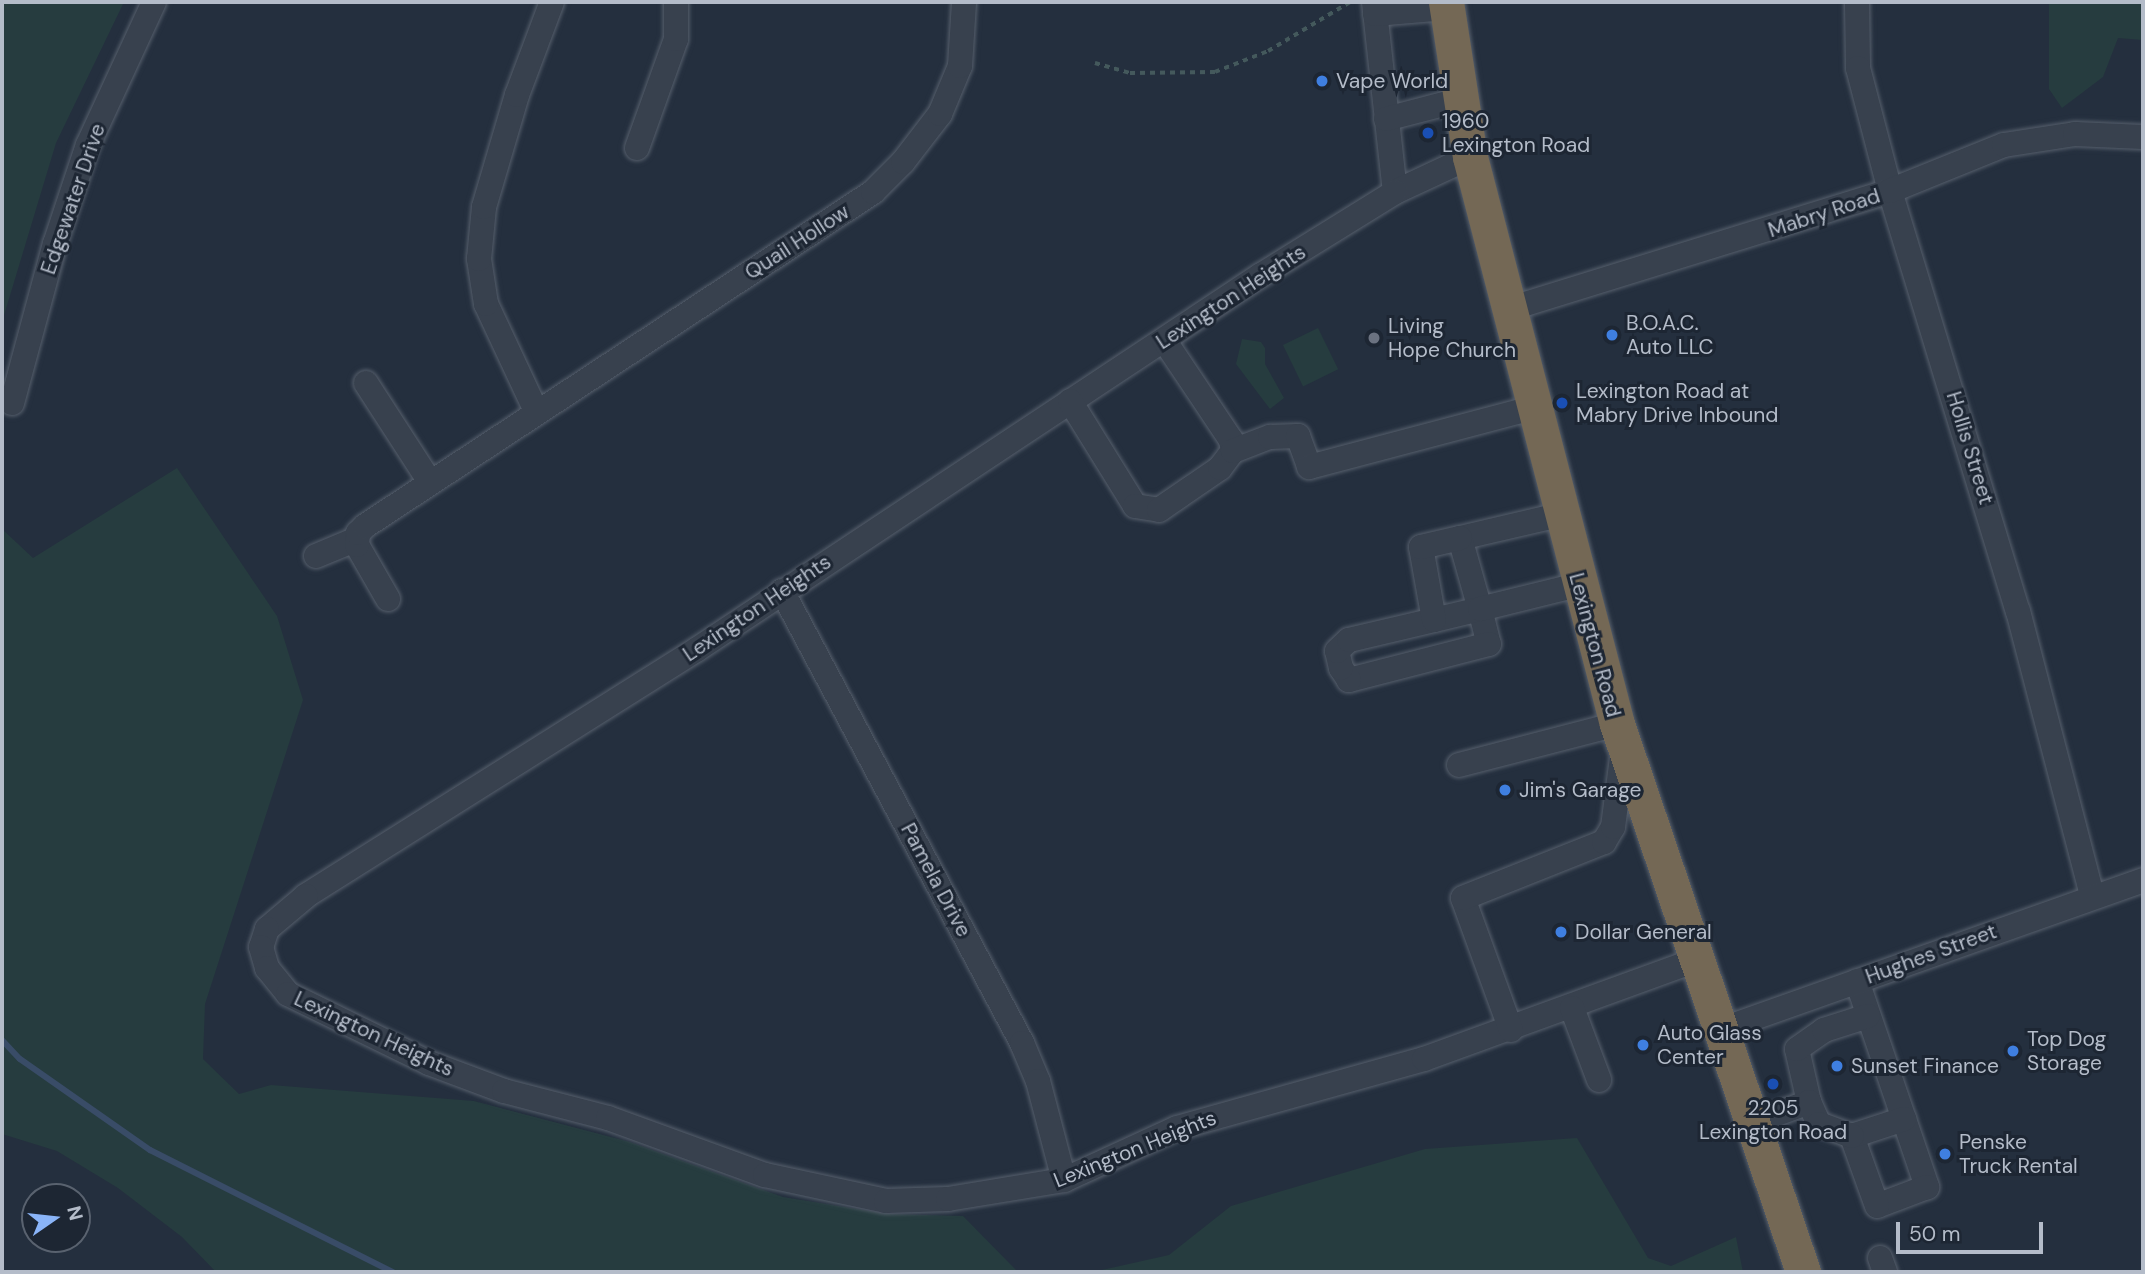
<!DOCTYPE html>
<style>
body{margin:0}
#map{position:relative;width:2145px;height:1274px;overflow:hidden;background:#242f3e;font-family:"DM Sans",sans-serif}
div>[style]{position:absolute}
.green>*{inset:0;background:#263c3f;transform-origin:0 0}
.stream>*{height:6px;margin:-3px;padding:0 3px;transform-origin:3px;border-radius:3px;background:#394c67}
.path>*{height:3.5px;margin-top:-1.75px;transform-origin:0;background:repeating-linear-gradient(90deg,#44595c 0 5px,transparent 0 10px)}
.roads{filter:drop-shadow(0 0 2px #565f6c) drop-shadow(0 0 2px #565f6c)}
.minor>*{height:24px;margin:-12px;padding:0 12px;transform-origin:12px;border-radius:12px;background:#38414e}
.highway>*{height:35px;margin:-17.5px;padding:0 17.5px;transform-origin:17.5px;border-radius:17.5px;background:#746855}
.dots>*{width:19px;height:19px;translate:-50% -50%;box-sizing:border-box;border:4px solid #1d2633;border-radius:50%}
span{translate:-50% -50%;white-space:nowrap;text-align:center;line-height:1.15;-webkit-text-stroke:6px #1d2633;paint-order:stroke}
.poi-label{font-size:21px;color:#b4bcc9}
.left{translate:0 -50%;text-align:left}
.street-label{font-size:21px;color:#b4bcc9}
.frame{position:absolute;inset:0;border:4px solid #b4bcc9;pointer-events:none}
.north{position:absolute;left:21px;top:1183px;width:70px;height:70px;box-sizing:border-box;background:#1d2633;border:2px solid #59626f;border-radius:50%;rotate:76deg;font-size:19px;font-weight:700;line-height:28px;text-align:center;color:#b4bcc9}
.north::after{content:'';display:block;margin:auto;width:24px;height:32px;background:#8ab4f8;clip-path:polygon(50% 0,100% 100%,50% 72%,0 100%)}
.scale{position:absolute;left:1896px;top:1222px;width:147px;height:32px;box-sizing:border-box;border:4px solid #b4bcc9;border-top:0;padding-left:9px;font-size:21px;line-height:24px;white-space:nowrap;color:#b4bcc9;-webkit-text-stroke:5px #1d2633;paint-order:stroke}
</style>
<div id="map">
<div class="green">
<div style="clip-path:polygon(2px 2px,124px 2px,56px 143px,2px 322px)"></div>
<div style="clip-path:polygon(2049px 2px,2143px 2px,2143px 40px,2118px 38px,2103px 77px,2062px 108px,2049px 89px)"></div>
<div style="left:1318px;top:328px;width:46px;height:39px;rotate:64deg"></div>
<div style="clip-path:polygon(1242px 339px,1261px 342px,1265px 348px,1265px 364px,1284px 398px,1270px 409px,1236px 364px)"></div>
<div style="clip-path:polygon(177px 468px,277px 616px,303px 700px,205px 1004px,203px 1059px,239px 1094px,271px 1085px,474px 1101px,630px 1142px,783px 1197px,888px 1214px,963px 1216px,1018px 1272px,216px 1272px,182px 1237px,118px 1188px,57px 1151px,2px 1134px,2px 529px,33px 558px)"></div>
<div style="clip-path:polygon(1577px 1138px,1648px 1258px,1671px 1266px,1736px 1237px,1743px 1272px,1093px 1272px,1169px 1255px,1231px 1206px,1425px 1149px)"></div>
</div>
<div class="stream">
<div style="left:2px;top:1040px;width:26px;rotate:47deg"></div>
<div style="left:20px;top:1059px;width:159px;rotate:35deg"></div>
<div style="left:150px;top:1150px;width:272px;rotate:26.7deg"></div>
</div>
<div class="path">
<div style="left:1095px;top:63px;width:36px;rotate:16deg"></div>
<div style="left:1130px;top:73px;width:85px;rotate:-0.7deg"></div>
<div style="left:1215px;top:72px;width:57px;rotate:-21.6deg"></div>
<div style="left:1268px;top:51px;width:96px;rotate:-30.9deg"></div>
</div>
<div class="roads">
<div class="minor">
<div style="left:1374px;top:2px;width:191px;rotate:83.7deg"></div>
<div style="left:1857px;top:2px;width:66px;rotate:89.1deg"></div>
<div style="left:1858px;top:68px;width:127px;rotate:75.4deg"></div>
<div style="left:1890px;top:191px;width:439px;rotate:73.1deg"></div>
<div style="left:2018px;top:611px;width:293px;rotate:75.4deg"></div>
<div style="left:1375px;top:14px;width:71px;rotate:-4.8deg"></div>
<div style="left:1386px;top:119px;width:75px;rotate:-14.6deg"></div>
<div style="left:637px;top:148px;width:116px;rotate:-70.3deg"></div>
<div style="left:676px;top:39px;width:37px;rotate:-90deg"></div>
<div style="left:1470px;top:157px;width:83px;rotate:155deg"></div>
<div style="left:1395px;top:192px;width:158px;rotate:148.2deg"></div>
<div style="left:1261px;top:275px;width:678px;rotate:146.43deg"></div>
<div style="left:696px;top:650px;width:461px;rotate:147.8deg"></div>
<div style="left:306px;top:896px;width:51px;rotate:139.8deg"></div>
<div style="left:267px;top:929px;width:19px;rotate:108deg"></div>
<div style="left:261px;top:947px;width:22px;rotate:74deg"></div>
<div style="left:267px;top:968px;width:33px;rotate:51deg"></div>
<div style="left:288px;top:994px;width:157px;rotate:26.1deg"></div>
<div style="left:429px;top:1063px;width:80px;rotate:20.5deg"></div>
<div style="left:504px;top:1091px;width:107px;rotate:14.6deg"></div>
<div style="left:608px;top:1118px;width:167px;rotate:20deg"></div>
<div style="left:765px;top:1175px;width:124px;rotate:12.1deg"></div>
<div style="left:886px;top:1201px;width:62px;rotate:-1.8deg"></div>
<div style="left:948px;top:1199px;width:118px;rotate:-9.3deg"></div>
<div style="left:1064px;top:1180px;width:124px;rotate:-24.7deg"></div>
<div style="left:1177px;top:1128px;width:256px;rotate:-15.6deg"></div>
<div style="left:1424px;top:1059px;width:289px;rotate:-20deg"></div>
<div style="left:1506px;top:310px;width:402px;rotate:-17.2deg"></div>
<div style="left:1890px;top:191px;width:123px;rotate:-22deg"></div>
<div style="left:2004px;top:145px;width:72px;rotate:-8.8deg"></div>
<div style="left:2075px;top:134px;width:68px;rotate:2.5deg"></div>
<div style="left:366px;top:383px;width:118px;rotate:57.1deg"></div>
<div style="left:1070px;top:401px;width:123px;rotate:58.2deg"></div>
<div style="left:1135px;top:506px;width:24px;rotate:9deg"></div>
<div style="left:1159px;top:510px;width:74px;rotate:-34.5deg"></div>
<div style="left:1220px;top:468px;width:21px;rotate:-53deg"></div>
<div style="left:1233px;top:451px;width:11px;rotate:-100deg"></div>
<div style="left:1231px;top:440px;width:120px;rotate:-123.8deg"></div>
<div style="left:12px;top:403px;width:165px;rotate:-74.9deg"></div>
<div style="left:55px;top:244px;width:104px;rotate:-71.6deg"></div>
<div style="left:88px;top:145px;width:157px;rotate:-65.2deg"></div>
<div style="left:536px;top:411px;width:118px;rotate:-115deg"></div>
<div style="left:486px;top:304px;width:46px;rotate:-98.8deg"></div>
<div style="left:479px;top:259px;width:52px;rotate:-84.5deg"></div>
<div style="left:484px;top:207px;width:117px;rotate:-73.6deg"></div>
<div style="left:517px;top:95px;width:99px;rotate:-69.4deg"></div>
<div style="left:1233px;top:451px;width:40px;rotate:-21deg"></div>
<div style="left:1270px;top:437px;width:28px;rotate:-2deg"></div>
<div style="left:1298px;top:436px;width:33px;rotate:70deg"></div>
<div style="left:1309px;top:467px;width:231px;rotate:-14.8deg"></div>
<div style="left:1559px;top:515px;width:102px;rotate:166.9deg"></div>
<div style="left:1460px;top:538px;width:74px;rotate:74.3deg"></div>
<div style="left:1480px;top:609px;width:36px;rotate:76deg"></div>
<div style="left:1489px;top:644px;width:145px;rotate:165.6deg"></div>
<div style="left:1349px;top:680px;width:14px;rotate:-124deg"></div>
<div style="left:1341px;top:668px;width:17px;rotate:-103deg"></div>
<div style="left:1337px;top:651px;width:16px;rotate:-43deg"></div>
<div style="left:1349px;top:640px;width:87px;rotate:-13.2deg"></div>
<div style="left:1434px;top:620px;width:47px;rotate:-13.4deg"></div>
<div style="left:1480px;top:609px;width:101px;rotate:-13.8deg"></div>
<div style="left:316px;top:556px;width:44px;rotate:-22.5deg"></div>
<div style="left:782px;top:591px;width:512px;rotate:62.03deg"></div>
<div style="left:1022px;top:1043px;width:41px;rotate:67.2deg"></div>
<div style="left:1038px;top:1081px;width:102px;rotate:75.3deg"></div>
<div style="left:388px;top:599px;width:62px;rotate:-119.9deg"></div>
<div style="left:357px;top:545px;width:12px;rotate:-85deg"></div>
<div style="left:358px;top:533px;width:10px;rotate:-45deg"></div>
<div style="left:365px;top:526px;width:608px;rotate:-33.32deg"></div>
<div style="left:873px;top:192px;width:42px;rotate:-45deg"></div>
<div style="left:903px;top:162px;width:61px;rotate:-52.4deg"></div>
<div style="left:940px;top:114px;width:52px;rotate:-67.4deg"></div>
<div style="left:960px;top:66px;width:64px;rotate:-86.4deg"></div>
<div style="left:1434px;top:620px;width:74px;rotate:-100.1deg"></div>
<div style="left:1421px;top:547px;width:40px;rotate:-13deg"></div>
<div style="left:1459px;top:765px;width:163px;rotate:-14.5deg"></div>
<div style="left:1857px;top:981px;width:218px;rotate:71.2deg"></div>
<div style="left:1927px;top:1187px;width:53px;rotate:159.2deg"></div>
<div style="left:1877px;top:1206px;width:74px;rotate:-109.7deg"></div>
<div style="left:1852px;top:1136px;width:55px;rotate:-18.1deg"></div>
<div style="left:1572px;top:1008px;width:77px;rotate:69.4deg"></div>
<div style="left:1511px;top:1030px;width:140px;rotate:-110deg"></div>
<div style="left:1463px;top:898px;width:152px;rotate:-21.7deg"></div>
<div style="left:1604px;top:842px;width:17px;rotate:-59deg"></div>
<div style="left:1613px;top:827px;width:78px;rotate:-82.6deg"></div>
<div style="left:1720px;top:1030px;width:449px;rotate:-19.5deg"></div>
<div style="left:1809px;top:1102px;width:54px;rotate:-102.8deg"></div>
<div style="left:1797px;top:1049px;width:33px;rotate:-35deg"></div>
<div style="left:1824px;top:1030px;width:46px;rotate:-17.7deg"></div>
<div style="left:1752px;top:1123px;width:61px;rotate:-20.2deg"></div>
<div style="left:1809px;top:1102px;width:24px;rotate:66deg"></div>
<div style="left:1819px;top:1124px;width:35px;rotate:20deg"></div>
<div style="left:1880px;top:1258px;width:15px;rotate:70deg"></div>
</div>
<div class="highway">
<div style="left:1446px;top:2px;width:157px;rotate:81.2deg"></div>
<div style="left:1470px;top:157px;width:586px;rotate:75.47deg"></div>
<div style="left:1617px;top:724px;width:579px;rotate:71.25deg"></div>
</div>
</div>
<div class="dots">
<div style="left:1322px;top:81px;background:#3f7fe0"></div>
<div style="left:1428px;top:133px;background:#1a4fb4"></div>
<div style="left:1612px;top:335px;background:#3f7fe0"></div>
<div style="left:1374px;top:338px;background:#6b7280"></div>
<div style="left:1562px;top:403px;background:#1a4fb4"></div>
<div style="left:1505px;top:790px;background:#3f7fe0"></div>
<div style="left:1561px;top:932px;background:#3f7fe0"></div>
<div style="left:1643px;top:1045px;background:#3f7fe0"></div>
<div style="left:2013px;top:1051px;background:#3f7fe0"></div>
<div style="left:1837px;top:1066px;background:#3f7fe0"></div>
<div style="left:1773px;top:1084px;background:#1a4fb4"></div>
<div style="left:1945px;top:1154px;background:#3f7fe0"></div>
</div>
<div class="poi-label">
<span class="left" style="left:1336px;top:81px">Vape World</span>
<span class="left" style="left:1442px;top:133px">1960<br>Lexington Road</span>
<span class="left" style="left:1626px;top:335px">B.O.A.C.<br>Auto LLC</span>
<span class="left" style="left:1388px;top:338px">Living<br>Hope Church</span>
<span class="left" style="left:1576px;top:403px">Lexington Road at<br>Mabry Drive Inbound</span>
<span class="left" style="left:1519px;top:790px">Jim's Garage</span>
<span class="left" style="left:1575px;top:932px">Dollar General</span>
<span class="left" style="left:1657px;top:1045px">Auto Glass<br>Center</span>
<span class="left" style="left:2027px;top:1051px">Top Dog<br>Storage</span>
<span class="left" style="left:1851px;top:1066px">Sunset Finance</span>
<span style="left:1773px;top:1120px">2205<br>Lexington Road</span>
<span class="left" style="left:1959px;top:1154px">Penske<br>Truck Rental</span>
</div>
<div class="street-label">
<span style="left:73px;top:199px;rotate:-71deg">Edgewater Drive</span>
<span style="left:1824px;top:213px;rotate:-18deg">Mabry Road</span>
<span style="left:797px;top:242px;rotate:-33deg">Quail Hollow</span>
<span style="left:1231px;top:297px;rotate:-33deg">Lexington Heights</span>
<span style="left:1970px;top:448px;rotate:73deg">Hollis Street</span>
<span style="left:757px;top:608px;rotate:-34deg">Lexington Heights</span>
<span style="left:1595px;top:645px;rotate:75deg">Lexington Road</span>
<span style="left:936px;top:880px;rotate:62deg">Pamela Drive</span>
<span style="left:1931px;top:954px;rotate:-20deg">Hughes Street</span>
<span style="left:374px;top:1034px;rotate:25deg">Lexington Heights</span>
<span style="left:1135px;top:1149px;rotate:-22deg">Lexington Heights</span>
</div>
<div class="frame"></div>
<div class="north">N</div>
<div class="scale">50 m</div>
</div>
